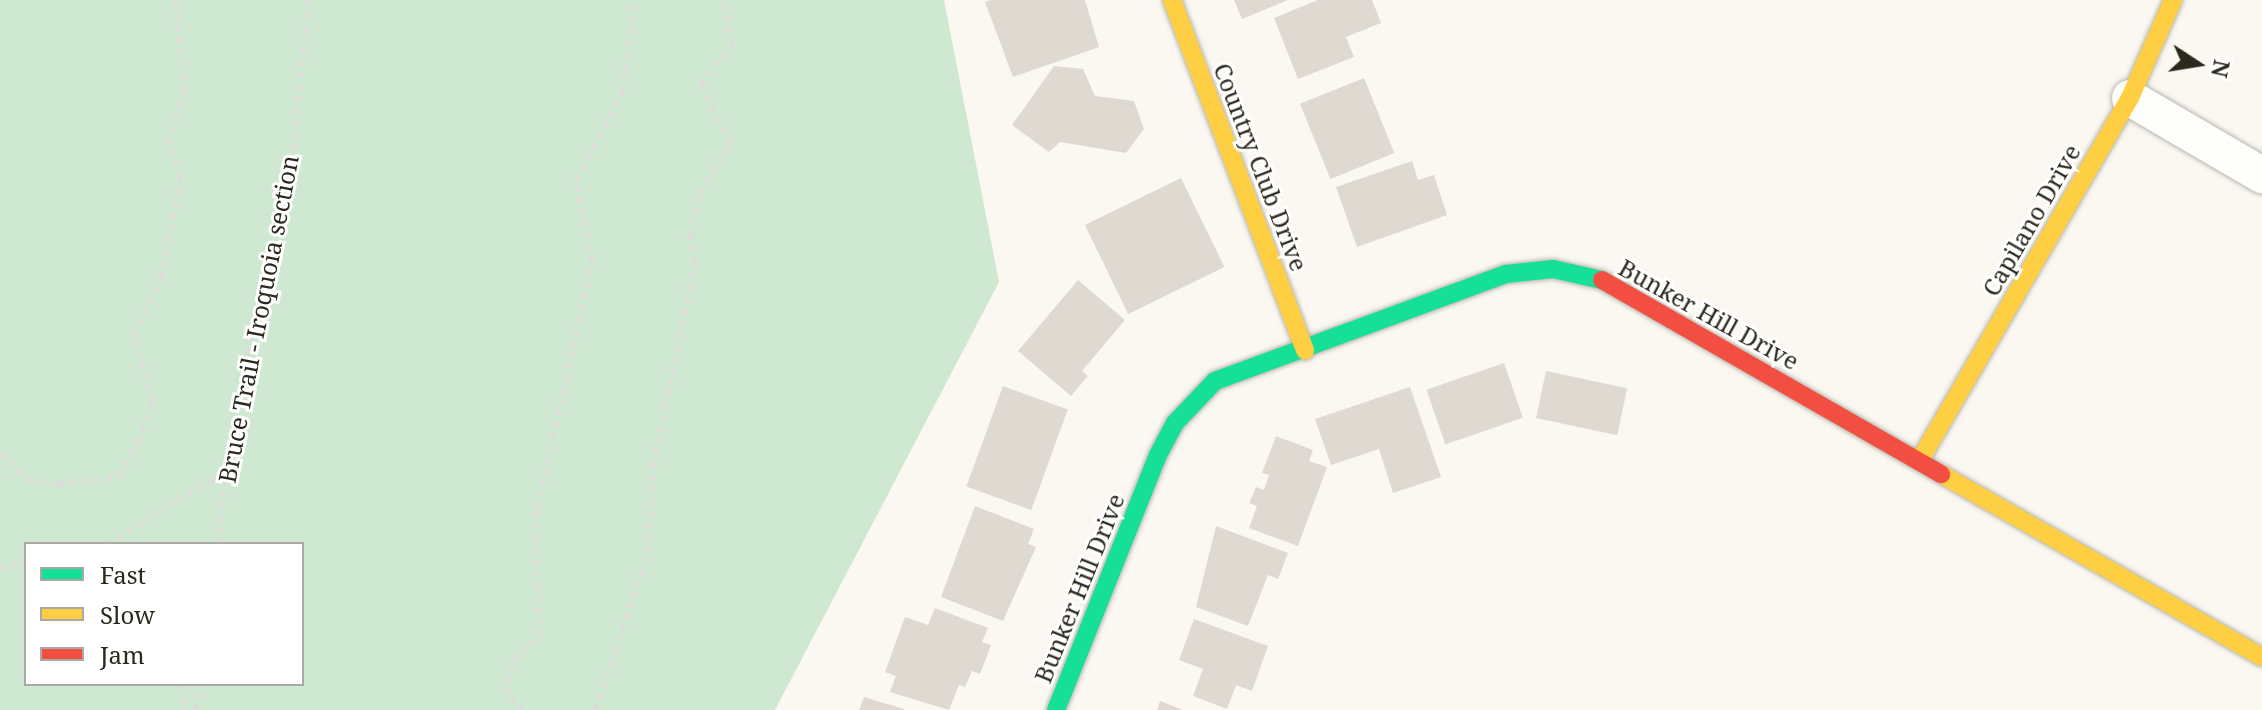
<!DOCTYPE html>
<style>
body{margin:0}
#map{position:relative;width:2262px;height:710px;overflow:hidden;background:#faf8f1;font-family:"Noto Serif",serif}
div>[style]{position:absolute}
.green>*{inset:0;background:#cee8d2}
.building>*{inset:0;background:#dfd9d2;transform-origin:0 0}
.path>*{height:5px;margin-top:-2.5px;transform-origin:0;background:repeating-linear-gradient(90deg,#dcdcd9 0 6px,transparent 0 12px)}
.roads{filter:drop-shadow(0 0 2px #b9b7ae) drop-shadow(0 0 2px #b9b7ae)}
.street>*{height:36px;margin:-18px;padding:0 18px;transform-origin:18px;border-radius:18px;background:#fefefd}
.fast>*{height:18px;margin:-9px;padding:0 9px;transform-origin:9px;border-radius:9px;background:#16e098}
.slow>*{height:18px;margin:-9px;padding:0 9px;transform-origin:9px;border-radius:9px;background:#ffcf43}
.jam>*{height:18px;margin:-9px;padding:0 9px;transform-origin:9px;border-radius:9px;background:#f24e42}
span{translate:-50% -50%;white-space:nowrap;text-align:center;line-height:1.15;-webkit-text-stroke:6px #fff;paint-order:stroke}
.street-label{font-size:24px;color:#2b281c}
.legend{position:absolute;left:24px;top:542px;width:280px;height:144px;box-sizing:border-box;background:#fff;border:2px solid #aaa9a4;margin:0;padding:10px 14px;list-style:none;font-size:24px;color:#2b281c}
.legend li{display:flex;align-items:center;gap:16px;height:40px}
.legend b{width:40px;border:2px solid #aaa9a4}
.north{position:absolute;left:2158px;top:24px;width:80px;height:80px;-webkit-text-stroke:6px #fff;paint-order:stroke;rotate:102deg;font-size:22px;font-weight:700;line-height:32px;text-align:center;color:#2b281c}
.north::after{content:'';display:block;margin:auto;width:28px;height:36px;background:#2b281c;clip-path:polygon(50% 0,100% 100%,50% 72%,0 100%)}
</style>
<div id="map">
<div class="green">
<div style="clip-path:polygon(evenodd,0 0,944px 0,999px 282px,775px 710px,0 710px,0 0,26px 544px,302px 544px,302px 684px,26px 684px,26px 544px)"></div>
</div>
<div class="building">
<div style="clip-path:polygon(991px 0,1085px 0,1099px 47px,1013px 77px,985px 2px)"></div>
<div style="clip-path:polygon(1234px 0,1288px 0,1242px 19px)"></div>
<div style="clip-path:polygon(1318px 0,1372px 0,1381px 23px,1346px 37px,1354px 57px,1298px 79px,1274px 18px)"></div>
<div style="clip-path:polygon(1054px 66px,1083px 69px,1095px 96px,1134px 101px,1144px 129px,1126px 153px,1060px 142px,1049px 152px,1012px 125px)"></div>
<div style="left:1364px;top:78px;width:81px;height:69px;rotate:68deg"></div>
<div style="clip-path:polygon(1412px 161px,1418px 180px,1434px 175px,1447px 215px,1357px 247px,1336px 187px)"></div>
<div style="left:1181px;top:178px;width:99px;height:107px;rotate:64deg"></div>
<div style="clip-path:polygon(1078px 280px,1125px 320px,1082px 371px,1088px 376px,1071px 396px,1018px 351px)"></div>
<div style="left:1504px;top:363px;width:58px;height:82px;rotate:71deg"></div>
<div style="left:1546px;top:371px;width:83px;height:48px;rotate:12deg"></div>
<div style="left:1003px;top:386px;width:69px;height:107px;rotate:20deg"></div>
<div style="clip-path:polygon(1410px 387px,1441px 477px,1393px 493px,1379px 449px,1331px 465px,1315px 419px)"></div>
<div style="clip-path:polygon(1276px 436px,1313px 450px,1309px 461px,1327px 467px,1298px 546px,1249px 528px,1257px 506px,1249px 503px,1256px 487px,1264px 490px,1269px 475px,1262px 473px)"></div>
<div style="clip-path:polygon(975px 506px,1034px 529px,1028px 544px,1036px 547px,1003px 621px,941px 597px)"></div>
<div style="clip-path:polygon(1216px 526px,1288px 553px,1278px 579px,1268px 575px,1248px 626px,1196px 607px)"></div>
<div style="clip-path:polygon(935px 608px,988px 628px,982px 642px,991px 645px,980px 674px,972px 671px,965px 687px,959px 685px,949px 710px,890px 692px,896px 676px,885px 672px,905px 617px,928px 625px)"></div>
<div style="clip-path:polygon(1194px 619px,1268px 646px,1252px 691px,1236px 685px,1227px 709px,1193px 696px,1203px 669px,1179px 660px)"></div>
<div style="clip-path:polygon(864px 697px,904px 709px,904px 710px,859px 710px)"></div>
<div style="clip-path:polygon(1160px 701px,1183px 710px,1157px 710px)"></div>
</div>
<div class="path">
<div style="left:0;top:453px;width:40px;rotate:44deg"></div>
<div style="left:29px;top:481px;width:29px;rotate:6deg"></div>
<div style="left:58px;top:484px;width:62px;rotate:-7.5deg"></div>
<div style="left:119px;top:476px;width:39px;rotate:-61deg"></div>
<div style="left:138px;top:442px;width:42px;rotate:-70.7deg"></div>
<div style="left:152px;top:402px;width:71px;rotate:-105.6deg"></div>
<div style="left:133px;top:334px;width:64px;rotate:-63.8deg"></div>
<div style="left:161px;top:277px;width:102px;rotate:-78.7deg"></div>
<div style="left:181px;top:177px;width:37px;rotate:-112deg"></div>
<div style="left:167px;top:143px;width:56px;rotate:-71.2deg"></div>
<div style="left:185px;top:90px;width:91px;rotate:-96.3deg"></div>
<div style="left:106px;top:544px;width:138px;rotate:-31.4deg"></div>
<div style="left:219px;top:544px;width:73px;rotate:-86.1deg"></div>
<div style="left:224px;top:471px;width:217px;rotate:-78.8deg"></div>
<div style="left:266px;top:258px;width:89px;rotate:-73.6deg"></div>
<div style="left:291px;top:173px;width:174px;rotate:-84.4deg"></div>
<div style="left:0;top:569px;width:27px;rotate:-13deg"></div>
<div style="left:179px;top:684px;width:27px;rotate:75deg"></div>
<div style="left:195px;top:710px;width:26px;rotate:-79deg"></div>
<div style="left:523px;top:710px;width:25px;rotate:-133deg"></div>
<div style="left:506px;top:692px;width:33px;rotate:-78deg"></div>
<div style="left:513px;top:660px;width:35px;rotate:-41deg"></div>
<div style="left:539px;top:637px;width:128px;rotate:-90.9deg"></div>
<div style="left:537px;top:509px;width:254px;rotate:-77.5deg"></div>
<div style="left:592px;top:261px;width:83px;rotate:-101.2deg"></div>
<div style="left:576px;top:180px;width:98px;rotate:-62.1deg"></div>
<div style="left:622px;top:93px;width:94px;rotate:-82deg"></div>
<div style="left:595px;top:710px;width:167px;rotate:-71.5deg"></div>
<div style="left:648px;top:552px;width:85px;rotate:-86.6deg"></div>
<div style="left:653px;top:467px;width:208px;rotate:-78.4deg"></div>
<div style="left:695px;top:263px;width:26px;rotate:-101deg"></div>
<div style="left:690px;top:237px;width:45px;rotate:-77.2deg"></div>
<div style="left:700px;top:193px;width:59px;rotate:-58.2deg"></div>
<div style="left:731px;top:143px;width:66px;rotate:-117deg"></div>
<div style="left:701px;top:84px;width:51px;rotate:-52.2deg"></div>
<div style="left:732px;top:44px;width:45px;rotate:-100.3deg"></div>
</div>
<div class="roads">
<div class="street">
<div style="left:2130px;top:98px;width:153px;rotate:30.3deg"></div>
</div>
<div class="fast">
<div style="left:1056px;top:710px;width:275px;rotate:-68.2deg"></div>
<div style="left:1158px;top:455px;width:36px;rotate:-62deg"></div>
<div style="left:1175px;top:423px;width:58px;rotate:-46.4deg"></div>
<div style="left:1215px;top:381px;width:310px;rotate:-20.2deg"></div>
<div style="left:1506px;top:274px;width:47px;rotate:-6.1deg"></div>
<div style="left:1553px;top:269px;width:50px;rotate:12.7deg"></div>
</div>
<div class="slow">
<div style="left:1172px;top:0;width:375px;rotate:69.2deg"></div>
<div style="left:1920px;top:460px;width:419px;rotate:-59.9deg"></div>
<div style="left:2130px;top:98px;width:107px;rotate:-66.3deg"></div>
<div style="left:1941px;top:474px;width:369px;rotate:29.7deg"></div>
</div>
<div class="jam">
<div style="left:1602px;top:280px;width:391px;rotate:29.8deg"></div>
</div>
</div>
<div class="street-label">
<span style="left:1261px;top:167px;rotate:69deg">Country Club Drive</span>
<span style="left:2031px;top:220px;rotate:-60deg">Capilano Drive</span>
<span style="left:1709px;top:314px;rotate:29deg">Bunker Hill Drive</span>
<span style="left:258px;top:319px;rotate:-79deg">Bruce Trail - Iroquoia section</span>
<span style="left:1079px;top:588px;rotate:-68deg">Bunker Hill Drive</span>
</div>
<ul class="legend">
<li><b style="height:10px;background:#16e098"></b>Fast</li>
<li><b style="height:10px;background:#ffcf43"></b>Slow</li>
<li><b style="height:10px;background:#f24e42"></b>Jam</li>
</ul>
<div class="north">N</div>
</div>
